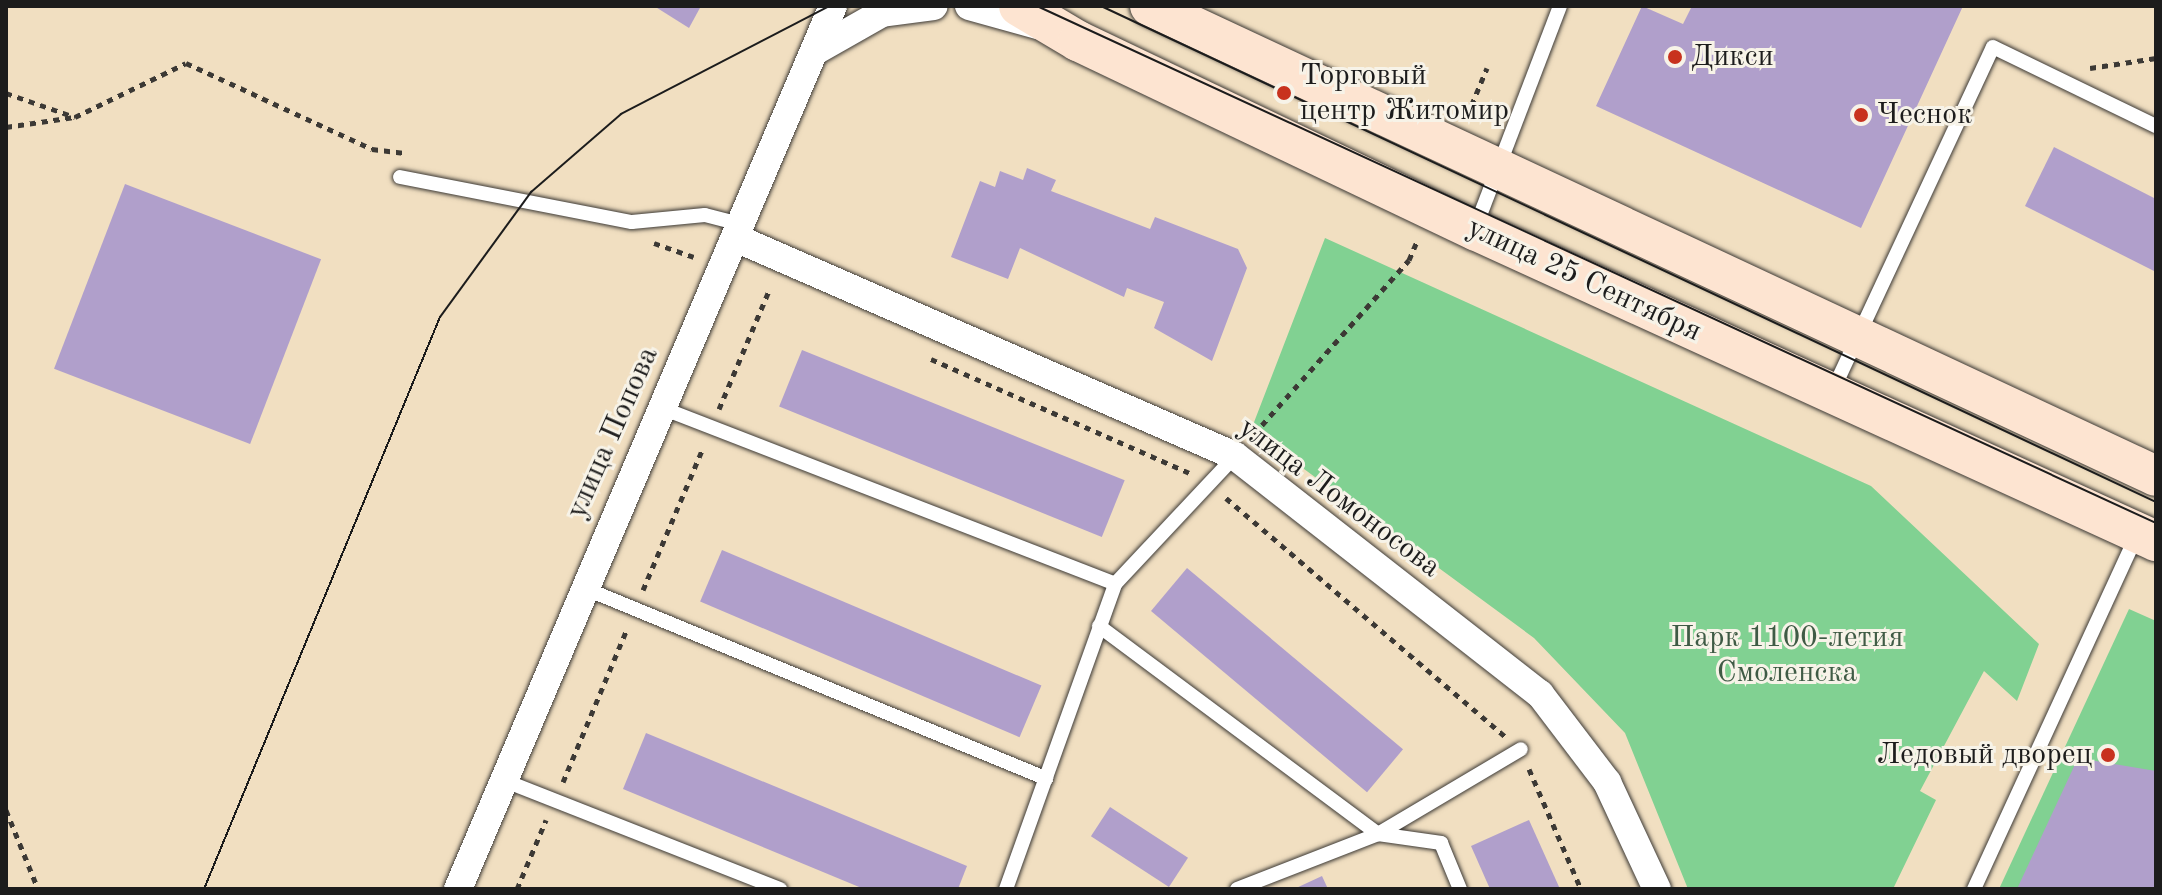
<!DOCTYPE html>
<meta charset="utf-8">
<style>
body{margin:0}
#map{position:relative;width:2162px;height:895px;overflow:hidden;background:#f1dfc1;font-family:"Old Standard TT",serif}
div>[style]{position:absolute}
.green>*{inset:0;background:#81d192}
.building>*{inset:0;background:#b09fcb;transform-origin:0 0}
.path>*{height:5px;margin-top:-2.5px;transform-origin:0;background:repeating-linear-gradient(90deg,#3c3935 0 6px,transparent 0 12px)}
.roads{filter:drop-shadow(0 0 2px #3c3935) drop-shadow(0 0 2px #3c3935)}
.service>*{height:14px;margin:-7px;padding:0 7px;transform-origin:7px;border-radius:7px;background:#fff}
.minor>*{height:28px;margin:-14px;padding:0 14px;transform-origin:14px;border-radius:14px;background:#fff}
.secondary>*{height:40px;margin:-20px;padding:0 20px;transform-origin:20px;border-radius:20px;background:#fde4d1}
.tram>*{height:2px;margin:-1px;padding:0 1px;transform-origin:1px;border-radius:1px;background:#1c1c1c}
.dots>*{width:22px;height:22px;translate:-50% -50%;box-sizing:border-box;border:4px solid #f7f3e8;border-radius:50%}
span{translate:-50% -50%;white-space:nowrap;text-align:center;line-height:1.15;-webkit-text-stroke:6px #f7f3e8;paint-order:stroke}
.poi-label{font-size:30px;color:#1c1c1c}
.left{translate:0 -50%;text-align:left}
.right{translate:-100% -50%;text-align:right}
.street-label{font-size:30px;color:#1c1c1c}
.park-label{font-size:30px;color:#3f5b45}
.frame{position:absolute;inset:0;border:8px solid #1c1c1c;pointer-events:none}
</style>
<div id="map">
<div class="green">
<div style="clip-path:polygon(1325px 238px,1871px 486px,2039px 644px,2017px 701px,1984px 671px,1920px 791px,1936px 800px,1893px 889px,1688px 889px,1625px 733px,1534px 638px,1251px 430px)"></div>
<div style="clip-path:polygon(2129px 609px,2156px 621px,2156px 889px,1999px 889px)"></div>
</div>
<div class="building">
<div style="clip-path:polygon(654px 6px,701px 6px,689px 28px)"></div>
<div style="clip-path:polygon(1642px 6px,1683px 24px,1692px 6px,1963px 6px,1861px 228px,1596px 106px)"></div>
<div style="clip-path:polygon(2054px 147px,2156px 199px,2156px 272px,2025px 206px)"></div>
<div style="clip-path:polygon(1027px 168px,1056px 180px,1051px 191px,1150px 229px,1155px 217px,1238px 249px,1247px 268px,1212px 361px,1154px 328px,1164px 302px,1127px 288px,1124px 297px,1020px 248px,1008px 279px,951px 257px,980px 181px,995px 187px,1000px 171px,1023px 180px)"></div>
<div style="left:125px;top:184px;width:210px;height:198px;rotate:21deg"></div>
<div style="left:802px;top:350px;width:348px;height:61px;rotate:22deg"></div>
<div style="left:722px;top:550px;width:347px;height:56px;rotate:23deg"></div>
<div style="left:1187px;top:568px;width:282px;height:56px;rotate:40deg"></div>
<div style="clip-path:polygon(646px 733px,967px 866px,958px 889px,864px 889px,623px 789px)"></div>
<div style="clip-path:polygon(2078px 758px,2156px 771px,2156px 889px,2017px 889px)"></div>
<div style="left:1110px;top:807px;width:93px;height:35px;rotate:33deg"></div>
<div style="clip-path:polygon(1529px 820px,1560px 889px,1490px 889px,1471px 846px)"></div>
<div style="clip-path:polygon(1322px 876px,1328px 889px,1294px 889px)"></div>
</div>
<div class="path">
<div style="left:2090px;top:68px;width:67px;rotate:-8.6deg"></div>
<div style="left:6px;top:93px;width:73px;rotate:19.2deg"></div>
<div style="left:75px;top:117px;width:123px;rotate:-25.9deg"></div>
<div style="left:186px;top:63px;width:205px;rotate:24.8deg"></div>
<div style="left:372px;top:149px;width:35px;rotate:7deg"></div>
<div style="left:1467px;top:116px;width:52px;rotate:-67.4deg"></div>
<div style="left:6px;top:127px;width:69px;rotate:-8.4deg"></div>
<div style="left:654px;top:243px;width:42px;rotate:19.3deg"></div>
<div style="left:931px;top:359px;width:282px;rotate:23.8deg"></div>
<div style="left:719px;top:409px;width:131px;rotate:-67.1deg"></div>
<div style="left:1254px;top:434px;width:233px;rotate:-48.3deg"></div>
<div style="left:1409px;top:260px;width:21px;rotate:-67deg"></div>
<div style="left:1226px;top:498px;width:367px;rotate:40.5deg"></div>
<div style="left:643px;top:590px;width:154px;rotate:-67.1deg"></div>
<div style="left:1529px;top:769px;width:131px;rotate:66.6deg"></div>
<div style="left:563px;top:782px;width:166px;rotate:-67.3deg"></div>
<div style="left:6px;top:810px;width:85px;rotate:67.9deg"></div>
<div style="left:517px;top:889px;width:75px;rotate:-67.2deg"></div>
</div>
<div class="roads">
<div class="service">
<div style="left:400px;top:177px;width:236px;rotate:11deg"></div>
<div style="left:632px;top:222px;width:73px;rotate:-5.5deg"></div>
<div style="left:705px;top:215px;width:40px;rotate:14.4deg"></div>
<div style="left:1476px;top:226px;width:235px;rotate:-69.1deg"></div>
<div style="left:1833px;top:390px;width:378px;rotate:-65deg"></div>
<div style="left:1993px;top:47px;width:181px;rotate:25.9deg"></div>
<div style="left:662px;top:408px;width:486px;rotate:21.2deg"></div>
<div style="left:584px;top:588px;width:500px;rotate:22.4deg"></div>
<div style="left:1099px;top:626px;width:348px;rotate:36.7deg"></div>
<div style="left:1378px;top:834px;width:64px;rotate:8.1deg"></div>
<div style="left:1441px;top:843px;width:50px;rotate:67.6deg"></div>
<div style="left:503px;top:780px;width:298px;rotate:21.5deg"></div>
<div style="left:1006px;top:889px;width:324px;rotate:-70.3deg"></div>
<div style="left:1115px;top:584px;width:175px;rotate:-46.8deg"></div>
<div style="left:1237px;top:889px;width:151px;rotate:-21.3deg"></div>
<div style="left:1378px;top:834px;width:166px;rotate:-30.7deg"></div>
<div style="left:1974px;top:889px;width:387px;rotate:-65.3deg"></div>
</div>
<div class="minor">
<div style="left:969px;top:6px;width:71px;rotate:15.6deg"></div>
<div style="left:815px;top:51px;width:77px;rotate:-29.6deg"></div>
<div style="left:882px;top:13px;width:52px;rotate:-7.7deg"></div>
<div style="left:738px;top:239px;width:542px;rotate:23.59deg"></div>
<div style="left:1235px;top:456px;width:387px;rotate:38deg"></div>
<div style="left:1540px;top:694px;width:111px;rotate:52.7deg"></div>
<div style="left:1607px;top:782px;width:118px;rotate:65deg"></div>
<div style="left:458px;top:889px;width:959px;rotate:-66.99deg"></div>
</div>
<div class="secondary">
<div style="left:1019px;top:6px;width:69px;rotate:30.7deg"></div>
<div style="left:1078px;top:41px;width:440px;rotate:25.5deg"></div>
<div style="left:1475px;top:230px;width:749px;rotate:24.55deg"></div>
<div style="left:1150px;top:6px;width:1110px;rotate:25.04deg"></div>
</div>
</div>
<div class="tram">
<div style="left:1037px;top:6px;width:1233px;rotate:24.8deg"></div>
<div style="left:1101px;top:6px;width:1166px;rotate:25.18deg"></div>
<div style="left:204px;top:889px;width:619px;rotate:-67.58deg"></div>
<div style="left:440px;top:317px;width:155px;rotate:-53.9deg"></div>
<div style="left:531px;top:192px;width:119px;rotate:-40.9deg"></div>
<div style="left:621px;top:114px;width:234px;rotate:-27.4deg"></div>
</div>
<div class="dots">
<div style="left:1675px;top:57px;background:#c8321e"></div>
<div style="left:1284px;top:93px;background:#c8321e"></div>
<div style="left:1861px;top:115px;background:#c8321e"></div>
<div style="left:2108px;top:755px;background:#c8321e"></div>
</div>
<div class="poi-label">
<span class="left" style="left:1691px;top:57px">Дикси</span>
<span class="left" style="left:1300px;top:93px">Торговый<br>центр Житомир</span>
<span class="left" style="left:1877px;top:115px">Чеснок</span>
<span class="right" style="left:2092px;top:755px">Ледовый дворец</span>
</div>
<div class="street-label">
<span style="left:1584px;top:280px;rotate:25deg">улица 25 Сентября</span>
<span style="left:613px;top:433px;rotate:-66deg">улица Попова</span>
<span style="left:1339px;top:498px;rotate:37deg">улица Ломоносова</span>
</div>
<div class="park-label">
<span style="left:1787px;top:655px">Парк 1100-летия<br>Смоленска</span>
</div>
<div class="frame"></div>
</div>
